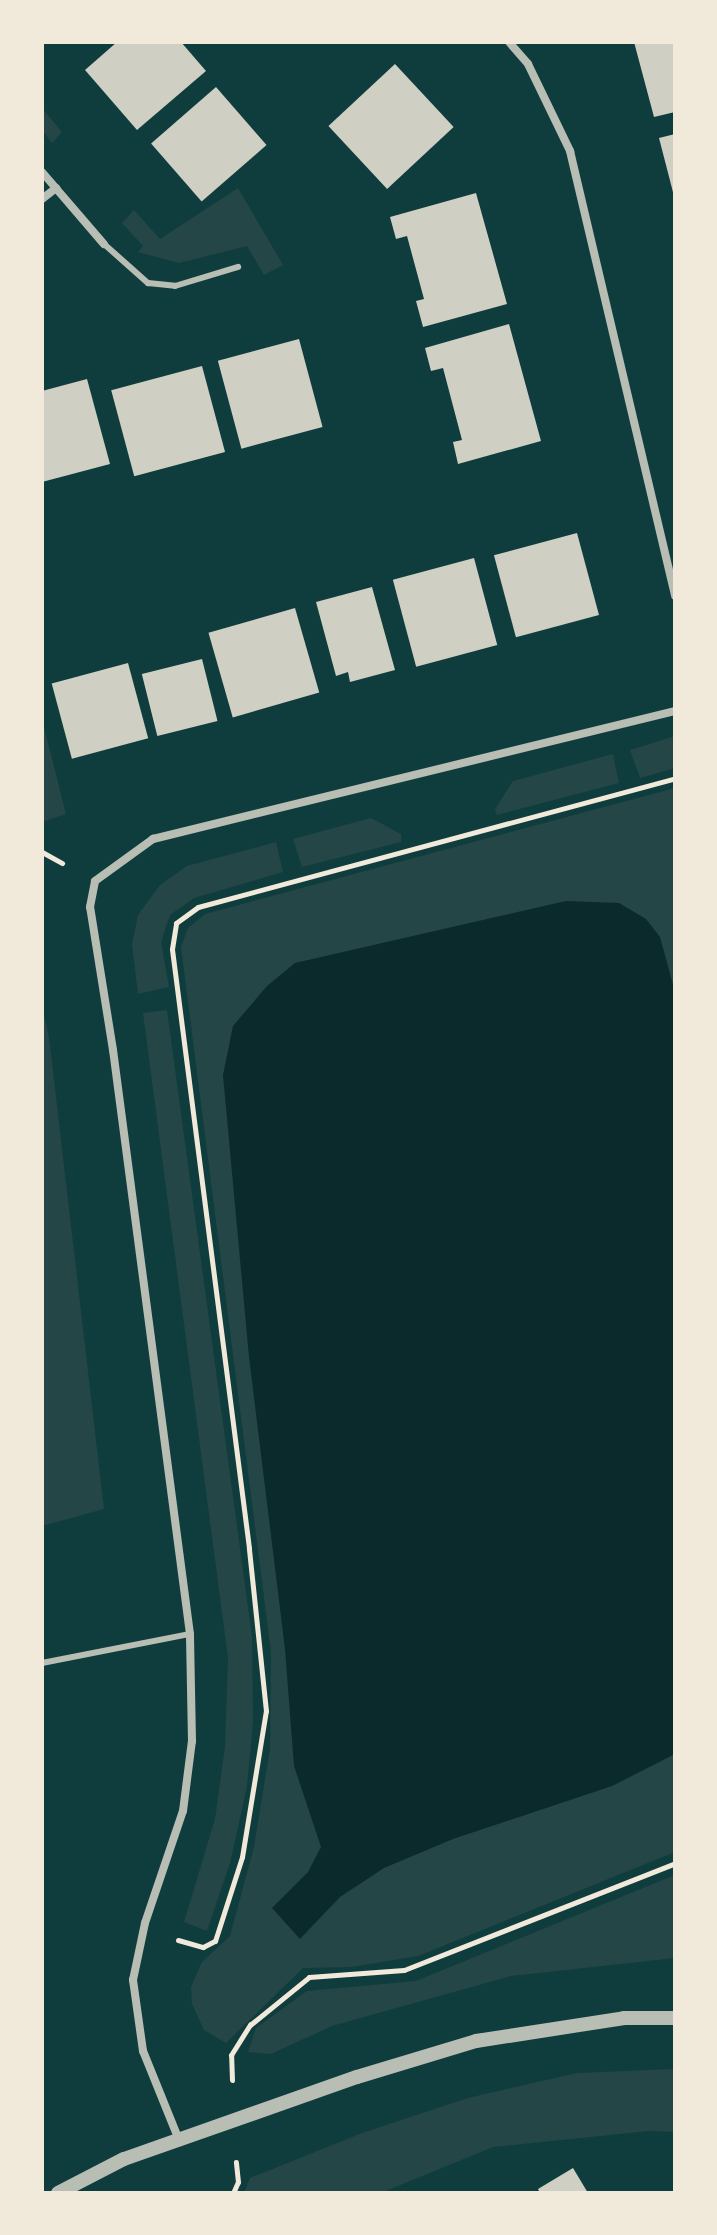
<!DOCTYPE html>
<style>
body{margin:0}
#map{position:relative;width:717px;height:2235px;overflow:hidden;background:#0f3d3e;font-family:Arial,sans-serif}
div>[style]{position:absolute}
.green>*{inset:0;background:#244646}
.water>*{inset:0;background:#0a2a2b}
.building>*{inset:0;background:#cfcfc3;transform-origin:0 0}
.path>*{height:5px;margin:-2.5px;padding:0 2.5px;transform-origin:2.5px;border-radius:2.5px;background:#f1e9da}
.service>*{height:6px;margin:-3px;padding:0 3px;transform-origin:3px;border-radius:3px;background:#b8beb3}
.minor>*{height:8px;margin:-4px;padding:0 4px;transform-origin:4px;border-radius:4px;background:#b8beb3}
.tertiary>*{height:14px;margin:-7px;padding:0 7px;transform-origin:7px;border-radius:7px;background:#b8beb3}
span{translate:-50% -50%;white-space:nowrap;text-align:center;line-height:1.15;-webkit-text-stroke:6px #f1e9da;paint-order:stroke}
.frame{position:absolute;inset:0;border:44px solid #f1e9da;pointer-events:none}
</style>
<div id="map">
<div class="green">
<div style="clip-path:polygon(42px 108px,62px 132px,52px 143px,42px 130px)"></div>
<div style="clip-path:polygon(238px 188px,283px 265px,264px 275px,247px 246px,179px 263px,138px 252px,143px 246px,122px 223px,134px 210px,160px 239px)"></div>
<div style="clip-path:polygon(42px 719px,66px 814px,42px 822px)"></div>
<div style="clip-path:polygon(675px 736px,675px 768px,640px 778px,630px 750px)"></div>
<div style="clip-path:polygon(613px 754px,619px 783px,497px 815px,495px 809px,513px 781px)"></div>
<div style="clip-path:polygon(675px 788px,675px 1852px,418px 1956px,351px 1967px,303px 1968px,226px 2043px,204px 2030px,192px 2004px,191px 1987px,202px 1962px,230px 1936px,254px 1847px,270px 1749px,271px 1652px,181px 947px,188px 928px,205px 914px)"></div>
<div style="clip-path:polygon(371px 818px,401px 834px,401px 842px,302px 867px,293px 839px)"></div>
<div style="clip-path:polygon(276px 842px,283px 872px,194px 898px,170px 915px,161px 942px,169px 987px,138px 994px,132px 944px,138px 915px,160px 885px,187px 866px)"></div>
<div style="clip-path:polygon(42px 1007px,49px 1037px,104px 1509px,42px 1526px)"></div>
<div style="clip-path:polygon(167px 1010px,252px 1637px,253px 1722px,247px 1786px,230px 1863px,207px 1931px,184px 1922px,215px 1819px,225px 1747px,228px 1658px,143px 1013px)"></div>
<div style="clip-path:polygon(675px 1875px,675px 1958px,511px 1976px,332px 2026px,271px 2054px,248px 2052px,256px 2028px,307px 1991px,416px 1981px)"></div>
<div style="clip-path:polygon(675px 2069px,675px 2132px,649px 2131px,493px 2147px,381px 2193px,244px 2193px,250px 2178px,362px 2133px,468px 2098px,577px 2073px)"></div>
</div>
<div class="water">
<div style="clip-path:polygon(566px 901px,619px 903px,646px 919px,660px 937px,675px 992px,675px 1754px,612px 1786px,453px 1839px,384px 1868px,340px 1897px,300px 1939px,272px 1908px,308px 1872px,321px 1847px,294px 1766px,285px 1649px,249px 1357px,223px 1075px,233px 1026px,267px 986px,295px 963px)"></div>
</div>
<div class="building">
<div style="clip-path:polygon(117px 42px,181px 42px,206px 71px,137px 130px,85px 70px)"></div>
<div style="clip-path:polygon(634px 42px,675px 42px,675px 112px,654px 117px)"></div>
<div style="left:395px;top:64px;width:86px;height:91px;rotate:47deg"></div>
<div style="left:216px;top:87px;width:77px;height:86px;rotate:49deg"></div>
<div style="clip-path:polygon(675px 134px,675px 196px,674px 196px,659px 138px)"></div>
<div style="clip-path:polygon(476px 193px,507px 304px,423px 327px,416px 301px,424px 299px,407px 236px,396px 239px,390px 217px)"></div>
<div style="clip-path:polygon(509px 324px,541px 441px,458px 464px,453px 442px,462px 440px,443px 368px,431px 371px,425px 348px)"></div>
<div style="left:299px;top:339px;width:91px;height:84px;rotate:75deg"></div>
<div style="left:202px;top:366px;width:89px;height:94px;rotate:75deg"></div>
<div style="clip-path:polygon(87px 379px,110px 464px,42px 482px,42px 391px)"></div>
<div style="left:577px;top:533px;width:85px;height:86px;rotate:75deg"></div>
<div style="left:474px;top:558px;width:90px;height:84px;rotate:75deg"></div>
<div style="clip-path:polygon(372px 587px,395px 670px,350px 682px,348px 672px,336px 676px,316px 602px)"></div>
<div style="left:295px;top:608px;width:88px;height:90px;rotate:74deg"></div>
<div style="left:202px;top:659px;width:64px;height:62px;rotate:76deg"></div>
<div style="left:128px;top:663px;width:78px;height:79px;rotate:75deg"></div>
<div style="clip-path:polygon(573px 2168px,588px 2193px,540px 2193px,538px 2189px)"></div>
</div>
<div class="path">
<div style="left:42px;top:852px;width:23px;rotate:29deg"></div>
<div style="left:178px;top:1940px;width:26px;rotate:16deg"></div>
<div style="left:203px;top:1947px;width:13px;rotate:-27deg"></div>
<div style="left:215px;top:1941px;width:88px;rotate:-72.2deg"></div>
<div style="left:242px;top:1857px;width:148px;rotate:-80.7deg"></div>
<div style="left:266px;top:1711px;width:164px;rotate:-96deg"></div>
<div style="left:249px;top:1548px;width:604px;rotate:-97.33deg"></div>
<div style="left:172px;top:949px;width:26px;rotate:-81deg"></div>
<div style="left:176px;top:923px;width:27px;rotate:-36deg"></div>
<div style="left:198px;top:907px;width:494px;rotate:-15.1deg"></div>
<div style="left:232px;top:2080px;width:25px;rotate:-92deg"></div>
<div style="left:231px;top:2055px;width:36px;rotate:-58deg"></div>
<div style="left:250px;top:2025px;width:76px;rotate:-39.1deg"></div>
<div style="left:309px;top:1977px;width:95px;rotate:-4.2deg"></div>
<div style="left:404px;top:1970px;width:291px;rotate:-21.5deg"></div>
<div style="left:233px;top:2193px;width:12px;rotate:-66deg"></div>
<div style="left:238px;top:2182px;width:20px;rotate:-96deg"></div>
</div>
<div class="service">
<div style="left:104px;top:244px;width:59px;rotate:41.6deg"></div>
<div style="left:148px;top:283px;width:27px;rotate:6deg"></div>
<div style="left:175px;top:286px;width:66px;rotate:-16.8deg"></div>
<div style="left:42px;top:1663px;width:151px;rotate:-11.1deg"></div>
</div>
<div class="minor">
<div style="left:509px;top:42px;width:29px;rotate:49deg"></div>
<div style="left:528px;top:64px;width:97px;rotate:64.2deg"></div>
<div style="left:570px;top:151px;width:457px;rotate:76.7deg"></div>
<div style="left:42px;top:172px;width:95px;rotate:49.3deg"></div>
<div style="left:42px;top:199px;width:18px;rotate:-38deg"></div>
<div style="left:179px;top:2140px;width:96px;rotate:-112deg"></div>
<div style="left:143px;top:2051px;width:72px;rotate:-98deg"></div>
<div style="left:133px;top:1980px;width:58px;rotate:-78.1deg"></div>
<div style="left:145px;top:1923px;width:118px;rotate:-71.3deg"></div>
<div style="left:183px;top:1811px;width:71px;rotate:-82.7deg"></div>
<div style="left:192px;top:1741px;width:107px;rotate:-91.1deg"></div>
<div style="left:190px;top:1634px;width:589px;rotate:-97.51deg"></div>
<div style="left:113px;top:1050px;width:145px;rotate:-99.1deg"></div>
<div style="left:90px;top:907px;width:26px;rotate:-79deg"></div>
<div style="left:95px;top:881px;width:72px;rotate:-35.9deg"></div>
<div style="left:153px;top:839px;width:537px;rotate:-13.78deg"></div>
</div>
<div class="tertiary">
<div style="left:58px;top:2193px;width:74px;rotate:-27.3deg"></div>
<div style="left:124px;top:2159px;width:247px;rotate:-19.4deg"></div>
<div style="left:357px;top:2077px;width:124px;rotate:-16.8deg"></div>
<div style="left:476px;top:2041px;width:150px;rotate:-8.8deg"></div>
<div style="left:624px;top:2018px;width:51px"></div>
</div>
<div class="frame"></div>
</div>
